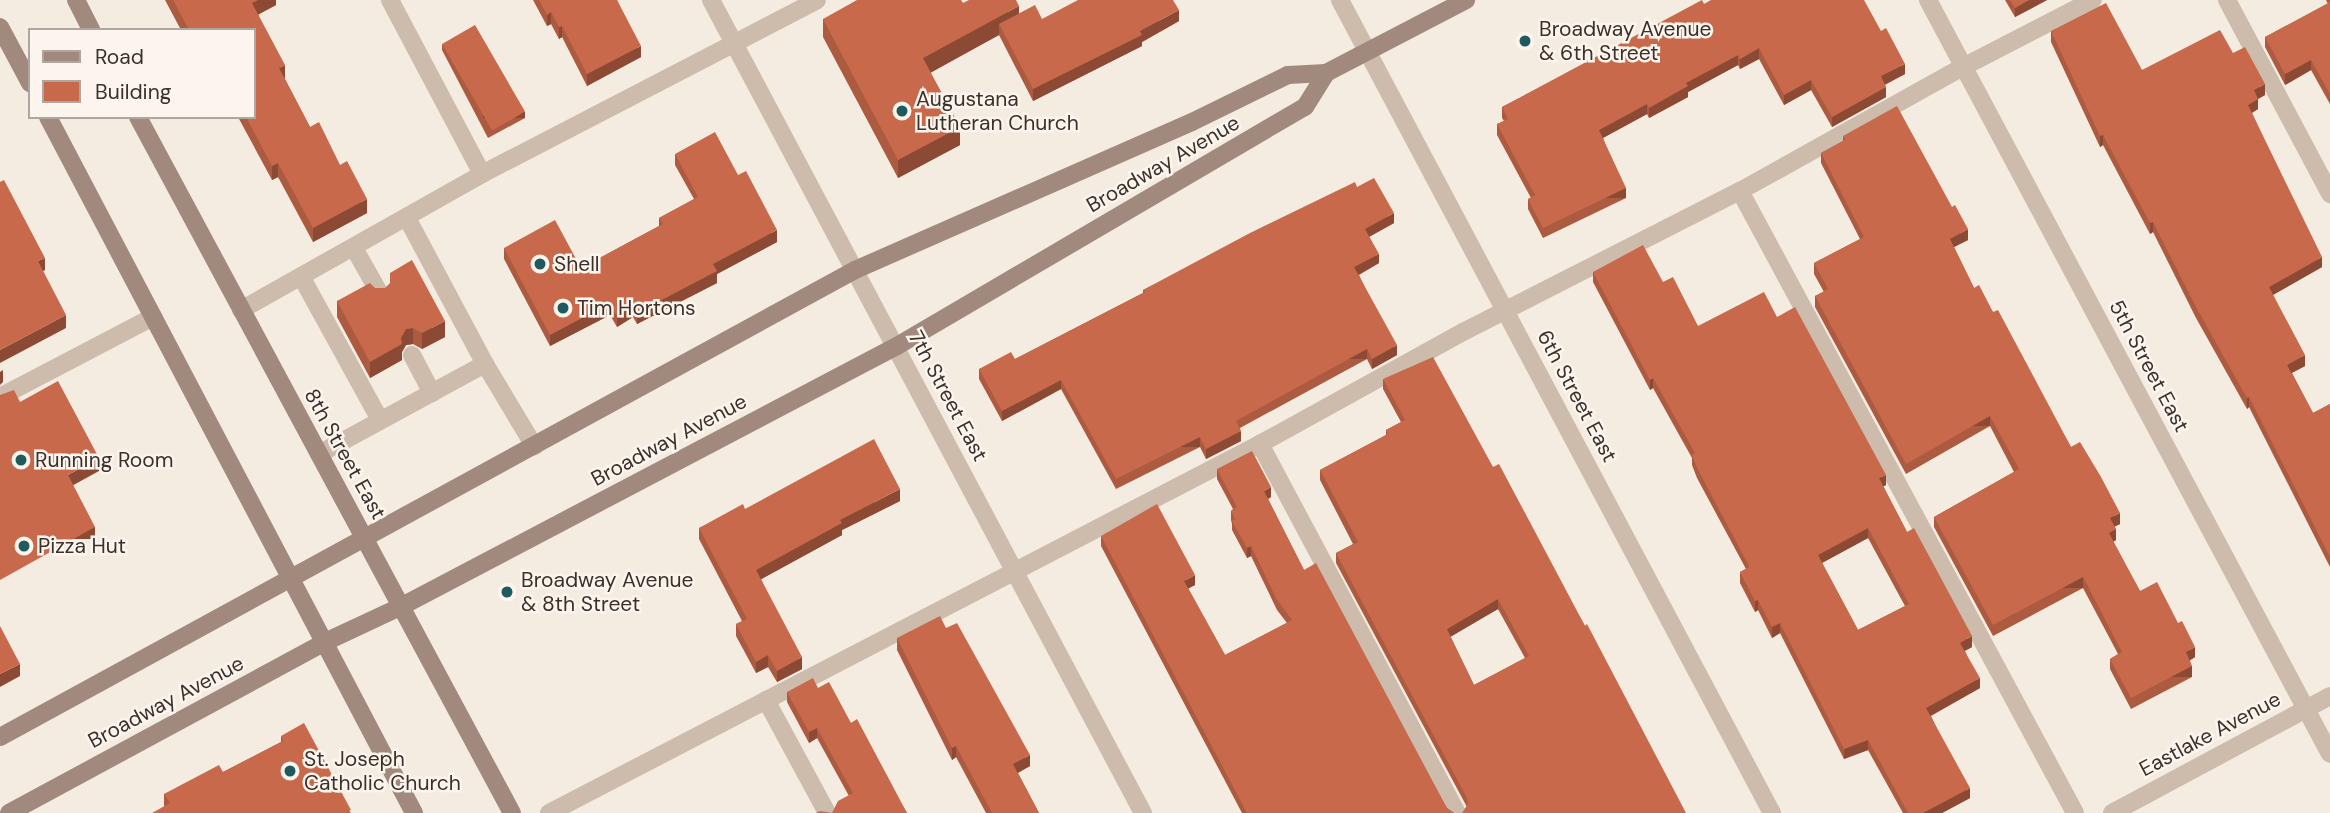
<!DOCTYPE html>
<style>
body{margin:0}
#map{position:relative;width:2330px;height:813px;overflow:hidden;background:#f4ebe1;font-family:"DM Sans",sans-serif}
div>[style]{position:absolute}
.service>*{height:18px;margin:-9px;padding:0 9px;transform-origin:9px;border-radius:9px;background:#cdbbac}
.minor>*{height:18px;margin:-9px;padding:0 9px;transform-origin:9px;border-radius:9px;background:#cdbbac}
.secondary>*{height:18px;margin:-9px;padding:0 9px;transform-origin:9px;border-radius:9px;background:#a18a7d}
.wall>*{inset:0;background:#ac5a40}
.shaded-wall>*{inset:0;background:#8c4a34;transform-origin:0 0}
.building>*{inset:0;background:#c8694b;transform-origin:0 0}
.dots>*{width:19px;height:19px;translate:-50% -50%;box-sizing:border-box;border:4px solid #fbf5ee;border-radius:50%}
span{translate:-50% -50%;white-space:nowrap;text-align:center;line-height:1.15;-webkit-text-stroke:5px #fbf5ee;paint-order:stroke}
.poi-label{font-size:21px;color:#3b302b}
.left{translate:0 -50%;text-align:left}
.street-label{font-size:21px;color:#3b302b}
.legend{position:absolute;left:28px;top:28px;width:228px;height:91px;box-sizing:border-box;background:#fbf5ee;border:2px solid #aea6a0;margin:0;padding:9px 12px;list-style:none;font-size:21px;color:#3b302b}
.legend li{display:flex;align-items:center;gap:14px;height:35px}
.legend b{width:35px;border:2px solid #aea6a0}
</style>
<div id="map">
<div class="service">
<div style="left:390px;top:0;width:197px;rotate:62.1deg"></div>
<div style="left:2227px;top:0;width:220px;rotate:62deg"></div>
<div style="left:1740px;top:191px;width:706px;rotate:61.69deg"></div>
<div style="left:354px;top:248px;width:53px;rotate:60.5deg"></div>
<div style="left:302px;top:278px;width:162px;rotate:61.2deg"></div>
<div style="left:241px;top:310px;width:277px;rotate:-29.4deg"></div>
<div style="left:482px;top:174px;width:377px;rotate:-27.4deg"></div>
<div style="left:412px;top:355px;width:43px;rotate:62.2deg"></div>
<div style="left:485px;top:364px;width:96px;rotate:59.1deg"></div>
<div style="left:0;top:397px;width:173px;rotate:-27.6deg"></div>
<div style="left:1260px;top:444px;width:418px;rotate:61.9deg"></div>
<div style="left:319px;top:454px;width:189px;rotate:-28.5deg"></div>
<div style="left:485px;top:364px;width:166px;rotate:-118.1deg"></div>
<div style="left:766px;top:700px;width:128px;rotate:61.6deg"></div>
<div style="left:549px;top:813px;width:801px;rotate:-27.43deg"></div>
<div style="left:1260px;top:444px;width:232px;rotate:-28.9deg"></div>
<div style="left:1463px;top:332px;width:311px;rotate:-27deg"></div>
<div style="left:1740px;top:191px;width:255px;rotate:-29.1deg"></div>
<div style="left:1963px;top:67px;width:146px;rotate:-27.3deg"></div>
</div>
<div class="minor">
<div style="left:711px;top:0;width:921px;rotate:62.02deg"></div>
<div style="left:1340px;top:0;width:921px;rotate:62.02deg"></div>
<div style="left:1928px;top:0;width:854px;rotate:61.94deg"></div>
<div style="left:2112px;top:813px;width:247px;rotate:-28.2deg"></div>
</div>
<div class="secondary">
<div style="left:76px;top:0;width:34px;rotate:63deg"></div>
<div style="left:0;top:27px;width:64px;rotate:61.8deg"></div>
<div style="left:48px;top:117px;width:786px;rotate:62.26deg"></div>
<div style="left:138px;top:117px;width:790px;rotate:61.75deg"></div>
<div style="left:0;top:737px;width:974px;rotate:-28.64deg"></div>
<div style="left:855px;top:270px;width:368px;rotate:-23.7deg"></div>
<div style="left:1192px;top:122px;width:107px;rotate:-26.1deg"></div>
<div style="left:1288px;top:75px;width:38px;rotate:-3deg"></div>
<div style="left:1326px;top:73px;width:158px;rotate:-27.5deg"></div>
<div style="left:9px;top:813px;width:357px;rotate:-28.4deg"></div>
<div style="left:323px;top:643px;width:87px;rotate:-25.1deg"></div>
<div style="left:402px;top:606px;width:559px;rotate:-27.71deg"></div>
<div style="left:897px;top:346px;width:473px;rotate:-30.4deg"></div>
<div style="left:1305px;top:107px;width:40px;rotate:-58deg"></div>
</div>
<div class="wall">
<div style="clip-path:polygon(165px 0,276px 0,276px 5px,258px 14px,285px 79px,310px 127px,340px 165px,367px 213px,313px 242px,278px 177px,272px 180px,238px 117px,254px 117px,254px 30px,181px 30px)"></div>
<div style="clip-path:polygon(533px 0,617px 0,641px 57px,587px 86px,562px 37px,559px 39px,551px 24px,547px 26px)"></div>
<div style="clip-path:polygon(2005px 0,2047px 0,2015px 17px)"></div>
<div style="clip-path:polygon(2326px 0,2330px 0,2330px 104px,2311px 70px,2285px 85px,2265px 47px,2265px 37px,2328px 4px)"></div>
<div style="clip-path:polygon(963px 3px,1042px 19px,1179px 21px,1142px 42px,1142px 46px,1033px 101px,999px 35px,930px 72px,960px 145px,898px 178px,823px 37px,823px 19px)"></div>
<div style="clip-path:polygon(1704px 4px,1881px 31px,1905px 74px,1885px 84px,1886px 97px,1832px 127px,1811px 90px,1784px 105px,1759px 59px,1740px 69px,1738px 65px,1688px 92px,1688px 97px,1649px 118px,1647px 114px,1603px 138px,1626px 198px,1543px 238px,1528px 209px,1528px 199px,1531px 198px,1497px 135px,1497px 124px,1504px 121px,1502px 118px,1502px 107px)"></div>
<div style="clip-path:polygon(2051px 31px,2142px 70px,2233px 53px,2265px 95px,2258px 99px,2258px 109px,2252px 113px,2322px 267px,2273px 295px,2305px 366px,2292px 373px,2313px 413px,2330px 404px,2330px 567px,2249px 407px,2247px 409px,2196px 318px,2153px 232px,2150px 234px,2103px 145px,2100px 147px,2051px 42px)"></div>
<div style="clip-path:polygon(442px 44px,525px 118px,488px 138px,442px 50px)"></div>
<div style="clip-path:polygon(1843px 136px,1968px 240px,1954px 247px,1974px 288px,1993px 312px,2071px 447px,2120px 524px,2115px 526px,2116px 540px,2113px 542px,2140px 591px,2195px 657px,2190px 660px,2192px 677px,2131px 709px,2110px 669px,2110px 659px,2118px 654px,2083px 588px,1993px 636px,1934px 527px,1934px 517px,2014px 472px,1990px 426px,1906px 474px,1815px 307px,1815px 296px,1824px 292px,1814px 274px,1814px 263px,1860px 239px,1821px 163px,1821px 153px,1843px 141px)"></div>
<div style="clip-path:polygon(675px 154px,738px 175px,777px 242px,717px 274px,717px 283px,637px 324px,633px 317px,617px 327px,610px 315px,550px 346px,504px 259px,504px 248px,581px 268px,659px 226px,659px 218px,694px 199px,675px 165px)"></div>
<div style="clip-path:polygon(1357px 187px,1394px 223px,1369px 237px,1379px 263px,1359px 275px,1397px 355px,1372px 369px,1367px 359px,1240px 428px,1241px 441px,1206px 459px,1200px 447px,1116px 489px,1061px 389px,1002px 421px,979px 379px,979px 369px,1015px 359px,1143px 293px,1143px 290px)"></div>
<div style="clip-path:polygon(evenodd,1593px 272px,1663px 282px,1698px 326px,1777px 317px,1886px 485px,1883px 486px,1907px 532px,1972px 647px,1965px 651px,1980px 688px,1931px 716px,1970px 798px,1942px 813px,1903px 813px,1868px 750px,1844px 759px,1780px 633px,1772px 638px,1758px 610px,1755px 612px,1740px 583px,1740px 572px,1746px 569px,1697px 478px,1692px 465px,1692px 458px,1653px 388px,1650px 390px,1593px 282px,1593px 272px,1868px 538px,1905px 606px,1858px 630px,1822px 563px,1868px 538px)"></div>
<div style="clip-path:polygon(375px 288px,445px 337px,422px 349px,413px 344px,406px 345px,402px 352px,402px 360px,370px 378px,337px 317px,337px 301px)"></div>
<div style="clip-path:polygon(evenodd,1383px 379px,1493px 467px,1585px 626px,1463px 813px,1467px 807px,1336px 563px,1336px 553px,1353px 544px,1320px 480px,1320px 470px,1386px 435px,1386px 430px,1401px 422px,1383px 389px,1383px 379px,1498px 609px,1525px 658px,1474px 685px,1450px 636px,1498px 609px)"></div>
<div style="clip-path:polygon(1217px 469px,1271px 497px,1268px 499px,1304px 570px,1447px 808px,1454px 813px,1242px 813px,1101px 546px,1101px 536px,1195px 585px,1188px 588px,1225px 655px,1287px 623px,1277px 610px,1251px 556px,1247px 558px,1232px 530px,1232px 524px,1231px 520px,1231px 511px,1233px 509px,1217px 479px)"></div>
<div style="clip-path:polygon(900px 501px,842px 530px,842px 535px,761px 579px,802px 669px,777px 682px,768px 667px,756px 673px,736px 636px,736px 624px,742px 621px,699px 539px,699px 528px,745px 509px)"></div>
<div style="clip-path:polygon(946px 628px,1030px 766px,1018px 773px,1039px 813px,986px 813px,956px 757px,952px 760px,897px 650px,897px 638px)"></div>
<div style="clip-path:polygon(818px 688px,851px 723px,907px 813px,832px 813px,849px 796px,817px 738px,809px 743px,787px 702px,787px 692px)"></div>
<div style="clip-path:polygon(281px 736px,351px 813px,164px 806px,164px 794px,223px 772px,281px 742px)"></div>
</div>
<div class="shaded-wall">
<div style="clip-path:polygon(258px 0,276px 0,276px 5px,252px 18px,252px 3px)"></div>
<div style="clip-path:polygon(2029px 0,2047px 0,2015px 17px,2015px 8px)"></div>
<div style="clip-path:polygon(1019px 6px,1019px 24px,999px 24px,999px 35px,923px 77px,923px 58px)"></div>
<div style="clip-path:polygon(1179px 10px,1179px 21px,1142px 42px,1142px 46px,1033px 101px,1033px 89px)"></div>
<div style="clip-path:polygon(551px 12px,551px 24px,547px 26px,547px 15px)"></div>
<div style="clip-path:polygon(562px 26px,562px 37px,559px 39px,559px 27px)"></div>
<div style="clip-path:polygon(641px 46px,641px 57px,587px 86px,587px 74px)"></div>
<div style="clip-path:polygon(1759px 48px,1759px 59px,1740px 69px,1740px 59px)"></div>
<div style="clip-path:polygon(1738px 55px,1738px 65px,1688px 92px,1688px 97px,1649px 118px,1649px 108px,1686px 83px)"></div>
<div style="clip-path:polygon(2311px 60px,2311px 70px,2285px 85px,2285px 74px)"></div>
<div style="clip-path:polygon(1905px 64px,1905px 74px,1881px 87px,1881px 76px)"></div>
<div style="clip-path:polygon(285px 65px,285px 79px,279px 68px)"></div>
<div style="clip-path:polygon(1811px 80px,1811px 90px,1784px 105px,1784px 95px)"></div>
<div style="clip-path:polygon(2265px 84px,2265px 95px,2254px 101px,2254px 90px)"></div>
<div style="clip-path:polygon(1886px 87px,1886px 97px,1832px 127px,1832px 117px)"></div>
<div style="clip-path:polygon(2258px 99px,2258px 109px,2248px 115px,2248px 105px)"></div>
<div style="clip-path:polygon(1647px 104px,1647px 114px,1599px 140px,1599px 130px)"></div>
<div style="left:525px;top:112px;width:6px;height:42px;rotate:90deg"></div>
<div style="clip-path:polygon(960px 127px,960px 145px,898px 178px,898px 160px)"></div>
<div style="clip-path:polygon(2103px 135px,2103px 145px,2100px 147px,2100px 136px)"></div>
<div style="clip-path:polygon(278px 163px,278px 177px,272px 180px,272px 166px)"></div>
<div style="left:1626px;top:188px;width:10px;height:92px;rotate:90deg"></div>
<div style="clip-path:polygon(367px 199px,367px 213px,313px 242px,313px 228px)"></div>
<div style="clip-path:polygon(1394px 213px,1394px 223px,1365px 239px,1365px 229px)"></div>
<div style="clip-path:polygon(2153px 222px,2153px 232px,2150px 234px,2150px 223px)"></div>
<div style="clip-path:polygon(1968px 229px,1968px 240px,1950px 249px,1950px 239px)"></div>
<div style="clip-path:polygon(777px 230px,777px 242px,717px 274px,717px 283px,637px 324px,637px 313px,713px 264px)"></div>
<div style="clip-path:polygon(1379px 254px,1379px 263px,1354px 277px,1354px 267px)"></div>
<div style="clip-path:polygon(2322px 257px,2322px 267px,2269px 297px,2269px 287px)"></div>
<div style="clip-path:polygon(45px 258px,45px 270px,38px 274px,38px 261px)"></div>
<div style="clip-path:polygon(610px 303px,610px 315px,550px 346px,550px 335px)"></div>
<div style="clip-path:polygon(633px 306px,633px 317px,617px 327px,617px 316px)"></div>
<div style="clip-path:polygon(66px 315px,66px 328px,0 363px,0 350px)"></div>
<div style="clip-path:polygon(445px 321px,445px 337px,422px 349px,422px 333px)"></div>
<div style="clip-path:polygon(413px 328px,413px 344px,406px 345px,402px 352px,402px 360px,370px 378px,370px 362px,401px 338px,406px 329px)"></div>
<div style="clip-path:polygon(1397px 345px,1397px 355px,1372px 369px,1372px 359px)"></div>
<div style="left:1367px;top:349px;width:10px;height:149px;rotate:90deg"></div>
<div style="clip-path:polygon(2305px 355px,2305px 366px,2287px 375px,2287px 365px)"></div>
<div style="clip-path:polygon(3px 370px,3px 382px,0 385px,0 372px)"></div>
<div style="clip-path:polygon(1653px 378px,1653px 388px,1650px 390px,1650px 380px)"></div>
<div style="clip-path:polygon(1061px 380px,1061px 389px,1002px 421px,1002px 411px)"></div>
<div style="clip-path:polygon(2249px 397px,2249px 407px,2247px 409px,2247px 398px)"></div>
<div style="left:1990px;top:416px;width:10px;height:97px;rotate:90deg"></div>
<div style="clip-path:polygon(1241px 431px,1241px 441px,1206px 459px,1206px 449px)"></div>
<div style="left:1200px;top:437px;width:10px;height:94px;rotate:90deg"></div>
<div style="clip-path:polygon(99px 458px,99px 471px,68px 488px,68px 475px)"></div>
<div style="clip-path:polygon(1886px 475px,1886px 485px,1879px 489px,1879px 478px)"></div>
<div style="clip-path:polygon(1271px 487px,1271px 497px,1264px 501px,1264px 491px)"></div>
<div style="clip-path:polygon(900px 489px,900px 501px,842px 530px,842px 535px,756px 582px,756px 570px,840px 520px)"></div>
<div style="clip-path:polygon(2120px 513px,2120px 524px,2110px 529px,2110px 518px)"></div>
<div style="left:95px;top:527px;width:12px;height:109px;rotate:90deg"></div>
<div style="clip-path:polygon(1868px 528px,1868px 538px,1818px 565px,1818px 555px)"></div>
<div style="clip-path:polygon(2116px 529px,2116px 540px,2109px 544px,2109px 533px)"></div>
<div style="clip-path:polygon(1251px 546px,1251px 556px,1247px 558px,1247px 548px)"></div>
<div style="clip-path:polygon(1195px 575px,1195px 585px,1184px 591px,1184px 581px)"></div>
<div style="left:2083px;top:577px;width:11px;height:102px;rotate:90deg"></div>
<div style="clip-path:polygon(1498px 599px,1498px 609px,1447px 639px,1447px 629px)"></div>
<div style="clip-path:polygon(1758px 600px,1758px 610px,1755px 612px,1755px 601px)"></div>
<div style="clip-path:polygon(1780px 623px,1780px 633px,1772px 638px,1772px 627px)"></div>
<div style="clip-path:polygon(1972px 636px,1972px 647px,1960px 653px,1960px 643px)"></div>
<div style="clip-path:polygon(2195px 647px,2195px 657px,2186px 663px,2186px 652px)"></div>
<div style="clip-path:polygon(768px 655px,768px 667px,756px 673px,756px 662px)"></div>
<div style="clip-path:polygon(802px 657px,802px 669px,777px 682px,777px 671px)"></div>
<div style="clip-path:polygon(20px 664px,20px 676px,0 687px,0 674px)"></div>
<div style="left:2192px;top:666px;width:11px;height:69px;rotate:90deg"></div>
<div style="clip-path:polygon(1980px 678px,1980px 688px,1926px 718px,1926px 708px)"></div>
<div style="clip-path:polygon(817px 728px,817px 738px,809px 743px,809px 732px)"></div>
<div style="clip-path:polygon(1868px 740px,1868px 750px,1844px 759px,1844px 749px)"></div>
<div style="clip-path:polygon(956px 746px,956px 757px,952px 760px,952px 748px)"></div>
<div style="clip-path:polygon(1030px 755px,1030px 766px,1013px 775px,1013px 764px)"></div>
<div style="clip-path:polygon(1970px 788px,1970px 798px,1942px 813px,1923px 813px)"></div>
</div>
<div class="building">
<div style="clip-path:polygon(173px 0,258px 0,252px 3px,285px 65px,279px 68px,310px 127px,319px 122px,340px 165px,347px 161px,367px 199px,313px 228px,278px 163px,272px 166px,246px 117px,254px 117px,254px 30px,189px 30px)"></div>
<div style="clip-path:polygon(539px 0,617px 0,641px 46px,587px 74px,562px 26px,559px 27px,551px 12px,547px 15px)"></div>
<div style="clip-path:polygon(857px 0,961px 0,963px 3px,969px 0,1016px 0,1019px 6px,923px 58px,960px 127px,898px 160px,823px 19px)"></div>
<div style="clip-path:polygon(1078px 0,1173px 0,1179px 10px,1140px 31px,1142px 35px,1033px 89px,999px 24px,1035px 5px,1042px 19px)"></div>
<div style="clip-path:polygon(1702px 0,1704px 4px,1711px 0,1864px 0,1881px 31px,1886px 28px,1905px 64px,1881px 76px,1886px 87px,1832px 117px,1811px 80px,1784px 95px,1759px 48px,1740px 59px,1738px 55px,1686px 83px,1688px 86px,1649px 108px,1647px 104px,1599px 130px,1626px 188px,1543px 228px,1528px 199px,1535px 195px,1497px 124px,1508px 119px,1502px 107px)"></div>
<div style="clip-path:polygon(2010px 0,2029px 0,2015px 8px)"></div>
<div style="clip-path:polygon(2330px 2px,2330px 94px,2311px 60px,2285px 74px,2265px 37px)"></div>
<div style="clip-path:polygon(2106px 3px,2142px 70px,2220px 30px,2233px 53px,2245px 47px,2265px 84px,2254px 90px,2258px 99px,2248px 105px,2322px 257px,2269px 287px,2305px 355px,2287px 365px,2313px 413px,2330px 404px,2330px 557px,2249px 397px,2247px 398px,2196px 307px,2153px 222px,2150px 223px,2103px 135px,2100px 136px,2051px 31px)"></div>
<div style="left:475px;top:25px;width:100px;height:38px;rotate:60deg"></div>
<div style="clip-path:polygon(1897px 106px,1952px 207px,1955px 205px,1968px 229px,1950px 239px,1974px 288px,1979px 285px,1993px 312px,1998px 310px,2071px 447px,2080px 442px,2101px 477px,2120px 513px,2110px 518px,2116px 529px,2109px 533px,2140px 591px,2157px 582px,2178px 623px,2182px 621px,2195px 647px,2186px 652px,2192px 666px,2131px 698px,2110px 659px,2122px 652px,2083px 577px,1993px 625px,1934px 517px,2019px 469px,1990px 416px,1906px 464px,1815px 296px,1828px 289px,1814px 263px,1864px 237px,1821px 153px,1845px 140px,1843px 136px)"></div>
<div style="clip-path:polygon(715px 132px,738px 175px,746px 171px,777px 230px,713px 264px,717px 271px,637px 313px,633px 306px,617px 316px,610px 303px,550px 335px,504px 248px,555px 220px,581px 268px,663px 224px,659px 218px,698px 197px,675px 154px)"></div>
<div style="clip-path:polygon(1374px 178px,1394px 213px,1365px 229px,1379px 254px,1354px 267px,1397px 345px,1372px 359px,1367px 349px,1236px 421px,1241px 431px,1206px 449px,1200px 437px,1116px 479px,1061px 380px,1002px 411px,979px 369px,1011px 352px,1015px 359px,1145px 292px,1143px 290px,1250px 233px,1355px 182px,1357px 187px)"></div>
<div style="clip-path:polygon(4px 180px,45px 258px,38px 261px,66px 315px,0 350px,0 182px)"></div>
<div style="clip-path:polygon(evenodd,1643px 245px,1663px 282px,1673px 277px,1698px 326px,1764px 292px,1777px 317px,1795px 307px,1886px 475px,1879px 478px,1907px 532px,1914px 528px,1972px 636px,1960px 643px,1980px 678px,1926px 708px,1970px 788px,1923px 813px,1908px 813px,1868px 740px,1844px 749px,1780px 623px,1772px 627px,1758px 600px,1755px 601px,1740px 572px,1749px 567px,1748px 564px,1697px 468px,1692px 455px,1695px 453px,1653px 378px,1650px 380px,1593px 272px,1643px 245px,1868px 528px,1909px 604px,1858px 630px,1818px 555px,1868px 528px)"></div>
<div style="clip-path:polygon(412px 260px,445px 321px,422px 333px,413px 328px,406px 329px,401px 338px,402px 344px,370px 362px,337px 301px,370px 283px,375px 288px,385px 288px,390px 283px,390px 273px)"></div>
<div style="clip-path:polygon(evenodd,1433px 357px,1493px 467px,1499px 464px,1585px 626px,1587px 624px,1686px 813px,1462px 813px,1468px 804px,1467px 798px,1336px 553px,1358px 542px,1320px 470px,1388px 434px,1386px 430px,1405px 420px,1383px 379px,1433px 357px,1498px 599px,1529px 656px,1474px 685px,1447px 629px,1498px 599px)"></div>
<div style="clip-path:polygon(58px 381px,99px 458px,68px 475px,95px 527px,0 580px,0 395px,14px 390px,20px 402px)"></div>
<div style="clip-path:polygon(874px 439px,900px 489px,840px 520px,842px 523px,756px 570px,802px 657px,777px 671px,768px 655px,756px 662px,736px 624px,747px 619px,699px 528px,743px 504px,745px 509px)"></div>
<div style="clip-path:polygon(1252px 451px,1271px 487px,1264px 491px,1304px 570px,1316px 563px,1447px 808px,1454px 813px,1247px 813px,1101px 536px,1157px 504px,1195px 575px,1184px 581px,1225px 655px,1292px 620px,1277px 600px,1251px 546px,1247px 548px,1232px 521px,1235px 519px,1231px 511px,1237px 507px,1217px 469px)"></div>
<div style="clip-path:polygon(940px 616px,946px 628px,957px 623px,1030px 755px,1013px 764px,1039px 813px,992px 813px,956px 746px,952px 748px,897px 638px)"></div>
<div style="clip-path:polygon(0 626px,20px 664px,0 674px)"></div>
<div style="clip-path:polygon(813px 678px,818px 688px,829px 682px,851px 723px,857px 719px,907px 813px,816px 813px,820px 811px,832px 813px,838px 801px,853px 793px,817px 728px,809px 732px,787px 692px)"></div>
<div style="clip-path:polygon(304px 723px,351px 810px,345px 813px,152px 813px,170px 803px,164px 794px,219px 765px,223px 772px,283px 741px,281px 736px)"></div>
</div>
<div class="dots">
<div style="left:1525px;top:41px;background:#1f5a5e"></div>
<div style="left:902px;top:111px;background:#1f5a5e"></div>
<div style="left:540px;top:264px;background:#1f5a5e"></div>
<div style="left:563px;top:308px;background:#1f5a5e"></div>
<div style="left:21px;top:460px;background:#1f5a5e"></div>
<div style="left:24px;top:546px;background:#1f5a5e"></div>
<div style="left:507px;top:592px;background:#1f5a5e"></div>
<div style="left:290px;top:771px;background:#1f5a5e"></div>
</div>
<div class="poi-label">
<span class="left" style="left:1539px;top:41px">Broadway Avenue<br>&amp; 6th Street</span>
<span class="left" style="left:916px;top:111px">Augustana<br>Lutheran Church</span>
<span class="left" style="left:554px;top:264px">Shell</span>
<span class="left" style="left:577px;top:308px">Tim Hortons</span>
<span class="left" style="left:35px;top:460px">Running Room</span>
<span class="left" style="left:38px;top:546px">Pizza Hut</span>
<span class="left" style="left:521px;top:592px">Broadway Avenue<br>&amp; 8th Street</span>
<span class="left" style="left:304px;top:771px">St. Joseph<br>Catholic Church</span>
</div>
<div class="street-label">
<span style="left:1163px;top:164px;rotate:-30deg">Broadway Avenue</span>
<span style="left:2149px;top:366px;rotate:62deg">5th Street East</span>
<span style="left:948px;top:396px;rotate:62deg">7th Street East</span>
<span style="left:1577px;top:396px;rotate:62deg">6th Street East</span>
<span style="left:669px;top:440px;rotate:-28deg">Broadway Avenue</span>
<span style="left:345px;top:454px;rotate:61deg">8th Street East</span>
<span style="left:166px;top:702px;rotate:-28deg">Broadway Avenue</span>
<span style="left:2210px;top:734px;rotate:-28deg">Eastlake Avenue</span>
</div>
<ul class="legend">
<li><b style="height:9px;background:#a18a7d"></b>Road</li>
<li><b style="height:19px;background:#c8694b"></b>Building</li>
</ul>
</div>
